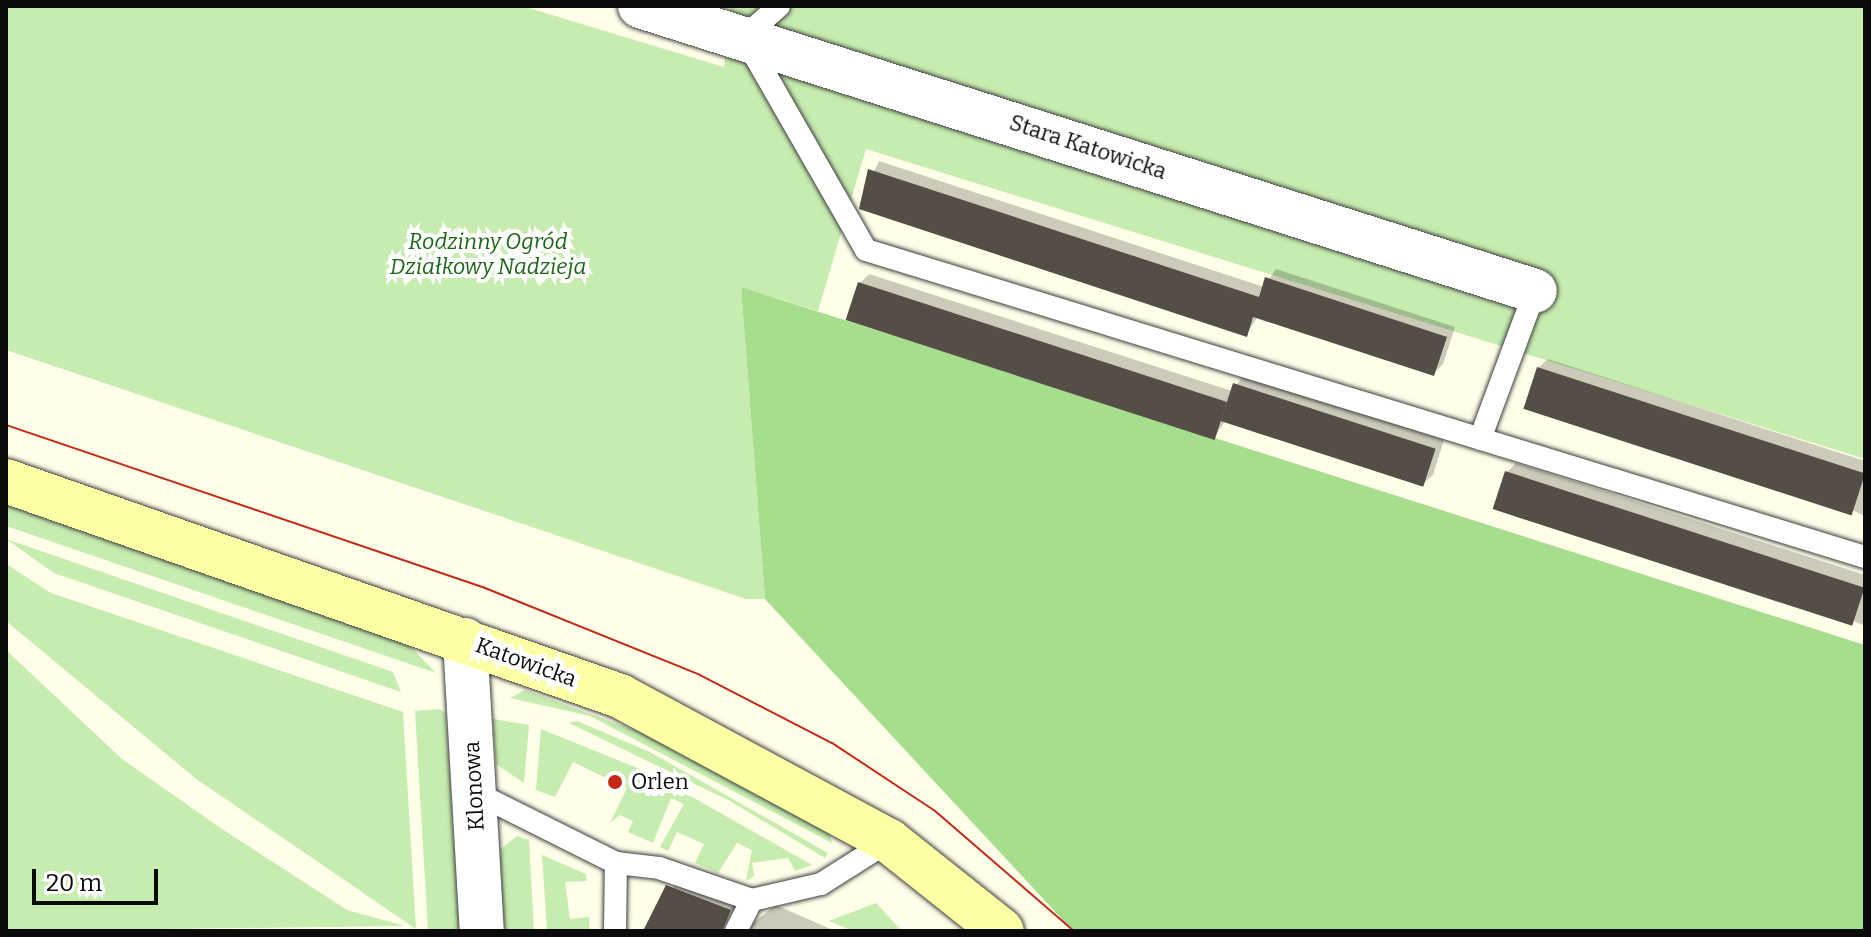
<!DOCTYPE html>
<meta charset="utf-8">
<style>
body{margin:0}
#map{position:relative;width:1871px;height:937px;overflow:hidden;background:#fffee9;font-family:Bitter,serif}
div>[style]{position:absolute}
.green>*{inset:0;background:#c6ecaf}
.forest>*{inset:0;background:#a6de8d}
.shadow>*{inset:0;background:#0003}
.building>*{inset:0;background:#544e46;transform-origin:0 0}
.roads{filter:drop-shadow(0 0 2px #3e3e3e) drop-shadow(0 0 2px #3e3e3e)}
.lane>*{height:22px;margin:-11px;padding:0 11px;transform-origin:11px;border-radius:11px;background:#fff}
.street>*{height:44px;margin:-22px;padding:0 22px;transform-origin:22px;border-radius:22px;background:#fff}
.secondary>*{height:44px;margin:-22px;padding:0 22px;transform-origin:22px;border-radius:22px;background:#fcffa4}
.tram>*{height:2px;margin:-1px;padding:0 1px;transform-origin:1px;border-radius:1px;background:#c62818}
.dots>*{width:22px;height:22px;translate:-50% -50%;box-sizing:border-box;border:4px solid #fff;border-radius:50%}
span{translate:-50% -50%;white-space:nowrap;text-align:center;line-height:1.15;-webkit-text-stroke:8px #fff;paint-order:stroke}
.street-label{font-size:22px;color:#0b0b0b}
.park-label{font-size:22px;color:#1c6717;font-style:italic}
.poi-label{font-size:22px;color:#0b0b0b}
.left{translate:0 -50%;text-align:left}
.frame{position:absolute;inset:0;border:8px solid #0b0b0b;pointer-events:none}
.scale{position:absolute;left:32px;top:869px;width:126px;height:36px;box-sizing:border-box;border:4px solid #0b0b0b;border-top:0;padding-left:10px;font-size:24px;line-height:28px;white-space:nowrap;color:#0b0b0b;-webkit-text-stroke:6px #fff;paint-order:stroke}
</style>
<div id="map">
<div class="green">
<div style="clip-path:polygon(6px 6px,522px 6px,724px 67px,731px 6px,1865px 6px,1865px 459px,866px 149px,818px 311px,741px 287px,765px 599px,746px 599px,6px 350px)"></div>
<div style="clip-path:polygon(6px 505px,377px 633px,410px 646px,436px 673px,6px 526px)"></div>
<div style="clip-path:polygon(6px 539px,393px 672px,401px 692px,54px 573px)"></div>
<div style="clip-path:polygon(6px 564px,51px 593px,403px 712px,416px 929px,195px 778px,6px 621px)"></div>
<div style="clip-path:polygon(6px 650px,122px 759px,216px 825px,347px 910px,405px 926px,6px 931px)"></div>
<div style="clip-path:polygon(525px 690px,667px 742px,828px 830px,832px 843px,590px 716px,510px 698px)"></div>
<div style="clip-path:polygon(439px 709px,446px 713px,460px 931px,428px 931px,415px 711px)"></div>
<div style="clip-path:polygon(493px 719px,529px 725px,524px 783px,496px 764px)"></div>
<div style="clip-path:polygon(577px 721px,650px 752px,828px 853px,825px 858px,730px 801px,569px 723px)"></div>
<div style="clip-path:polygon(541px 729px,652px 774px,812px 865px,795px 871px,788px 858px,752px 863px,754px 876px,746px 881px,752px 850px,737px 843px,718px 873px,695px 863px,704px 844px,677px 832px,668px 851px,660px 847px,684px 804px,671px 798px,653px 843px,628px 832px,633px 821px,620px 815px,610px 823px,627px 788px,573px 762px,555px 797px,536px 790px)"></div>
<div style="clip-path:polygon(517px 836px,529px 840px,534px 931px,502px 931px,498px 851px)"></div>
<div style="clip-path:polygon(542px 855px,586px 874px,587px 881px,565px 882px,570px 919px,589px 917px,590px 931px,547px 931px)"></div>
<div style="clip-path:polygon(876px 903px,902px 931px,853px 931px,829px 921px)"></div>
</div>
<div class="forest">
<div style="clip-path:polygon(741px 287px,1865px 645px,1865px 931px,1073px 931px,765px 599px)"></div>
</div>
<div class="shadow">
<div style="clip-path:polygon(879px 161px,1264px 287px,1276px 269px,1455px 327px,1443px 364px,1434px 373px,1258px 316px,1246px 335px,859px 204px)"></div>
<div style="clip-path:polygon(869px 274px,1232px 391px,1244px 375px,1444px 440px,1433px 475px,1423px 484px,1226px 420px,1214px 437px,860px 283px)"></div>
<div style="clip-path:polygon(1548px 359px,1865px 461px,1865px 516px,1538px 368px)"></div>
<div style="clip-path:polygon(1516px 463px,1865px 575px,1865px 626px,1507px 472px)"></div>
<div style="clip-path:polygon(686px 868px,748px 891px,749px 926px,776px 905px,835px 931px,645px 931px)"></div>
</div>
<div class="building">
<div style="clip-path:polygon(868px 169px,1259px 297px,1265px 277px,1447px 337px,1434px 376px,1253px 317px,1247px 337px,859px 209px)"></div>
<div style="left:858px;top:282px;width:388px;height:40px;rotate:18deg"></div>
<div style="left:1537px;top:367px;width:345px;height:44px;rotate:18deg"></div>
<div style="left:1233px;top:383px;width:213px;height:40px;rotate:18deg"></div>
<div style="left:1505px;top:471px;width:378px;height:40px;rotate:18deg"></div>
<div style="clip-path:polygon(666px 885px,731px 910px,722px 931px,643px 931px)"></div>
</div>
<div class="roads">
<div class="lane">
<div style="left:779px;top:6px;width:47px;rotate:138.5deg"></div>
<div style="left:744px;top:37px;width:245px;rotate:60.2deg"></div>
<div style="left:866px;top:250px;width:1045px;rotate:17.08deg"></div>
<div style="left:1480px;top:439px;width:158px;rotate:-69.6deg"></div>
<div style="left:474px;top:792px;width:159px;rotate:26.6deg"></div>
<div style="left:616px;top:863px;width:43px;rotate:6.6deg"></div>
<div style="left:659px;top:868px;width:98px;rotate:19deg"></div>
<div style="left:752px;top:900px;width:71px;rotate:-13.1deg"></div>
<div style="left:821px;top:884px;width:80px;rotate:-32.3deg"></div>
<div style="left:615px;top:931px;width:68px;rotate:-89.2deg"></div>
<div style="left:736px;top:931px;width:35px;rotate:-63deg"></div>
</div>
<div class="street">
<div style="left:640px;top:6px;width:939px;rotate:17.66deg"></div>
<div style="left:465px;top:640px;width:291px;rotate:86.7deg"></div>
</div>
<div class="secondary">
<div style="left:6px;top:481px;width:651px;rotate:19.3deg"></div>
<div style="left:620px;top:696px;width:306px;rotate:28.3deg"></div>
<div style="left:889px;top:841px;width:144px;rotate:38.5deg"></div>
</div>
</div>
<div class="tram">
<div style="left:6px;top:425px;width:506px;rotate:18.79deg"></div>
<div style="left:485px;top:588px;width:232px;rotate:22deg"></div>
<div style="left:700px;top:675px;width:148px;rotate:27.3deg"></div>
<div style="left:832px;top:743px;width:123px;rotate:33.4deg"></div>
<div style="left:935px;top:811px;width:184px;rotate:40.8deg"></div>
</div>
<div class="dots">
<div style="left:615px;top:782px;background:#c62818"></div>
</div>
<div class="street-label">
<span style="left:1088px;top:147px;rotate:18deg">Stara Katowicka</span>
<span style="left:526px;top:662px;rotate:20deg">Katowicka</span>
<span style="left:474px;top:786px;rotate:-93deg">Klonowa</span>
</div>
<div class="park-label">
<span style="left:488px;top:254px">Rodzinny Ogród<br>Działkowy Nadzieja</span>
</div>
<div class="poi-label">
<span class="left" style="left:631px;top:782px">Orlen</span>
</div>
<div class="frame"></div>
<div class="scale">20 m</div>
</div>
